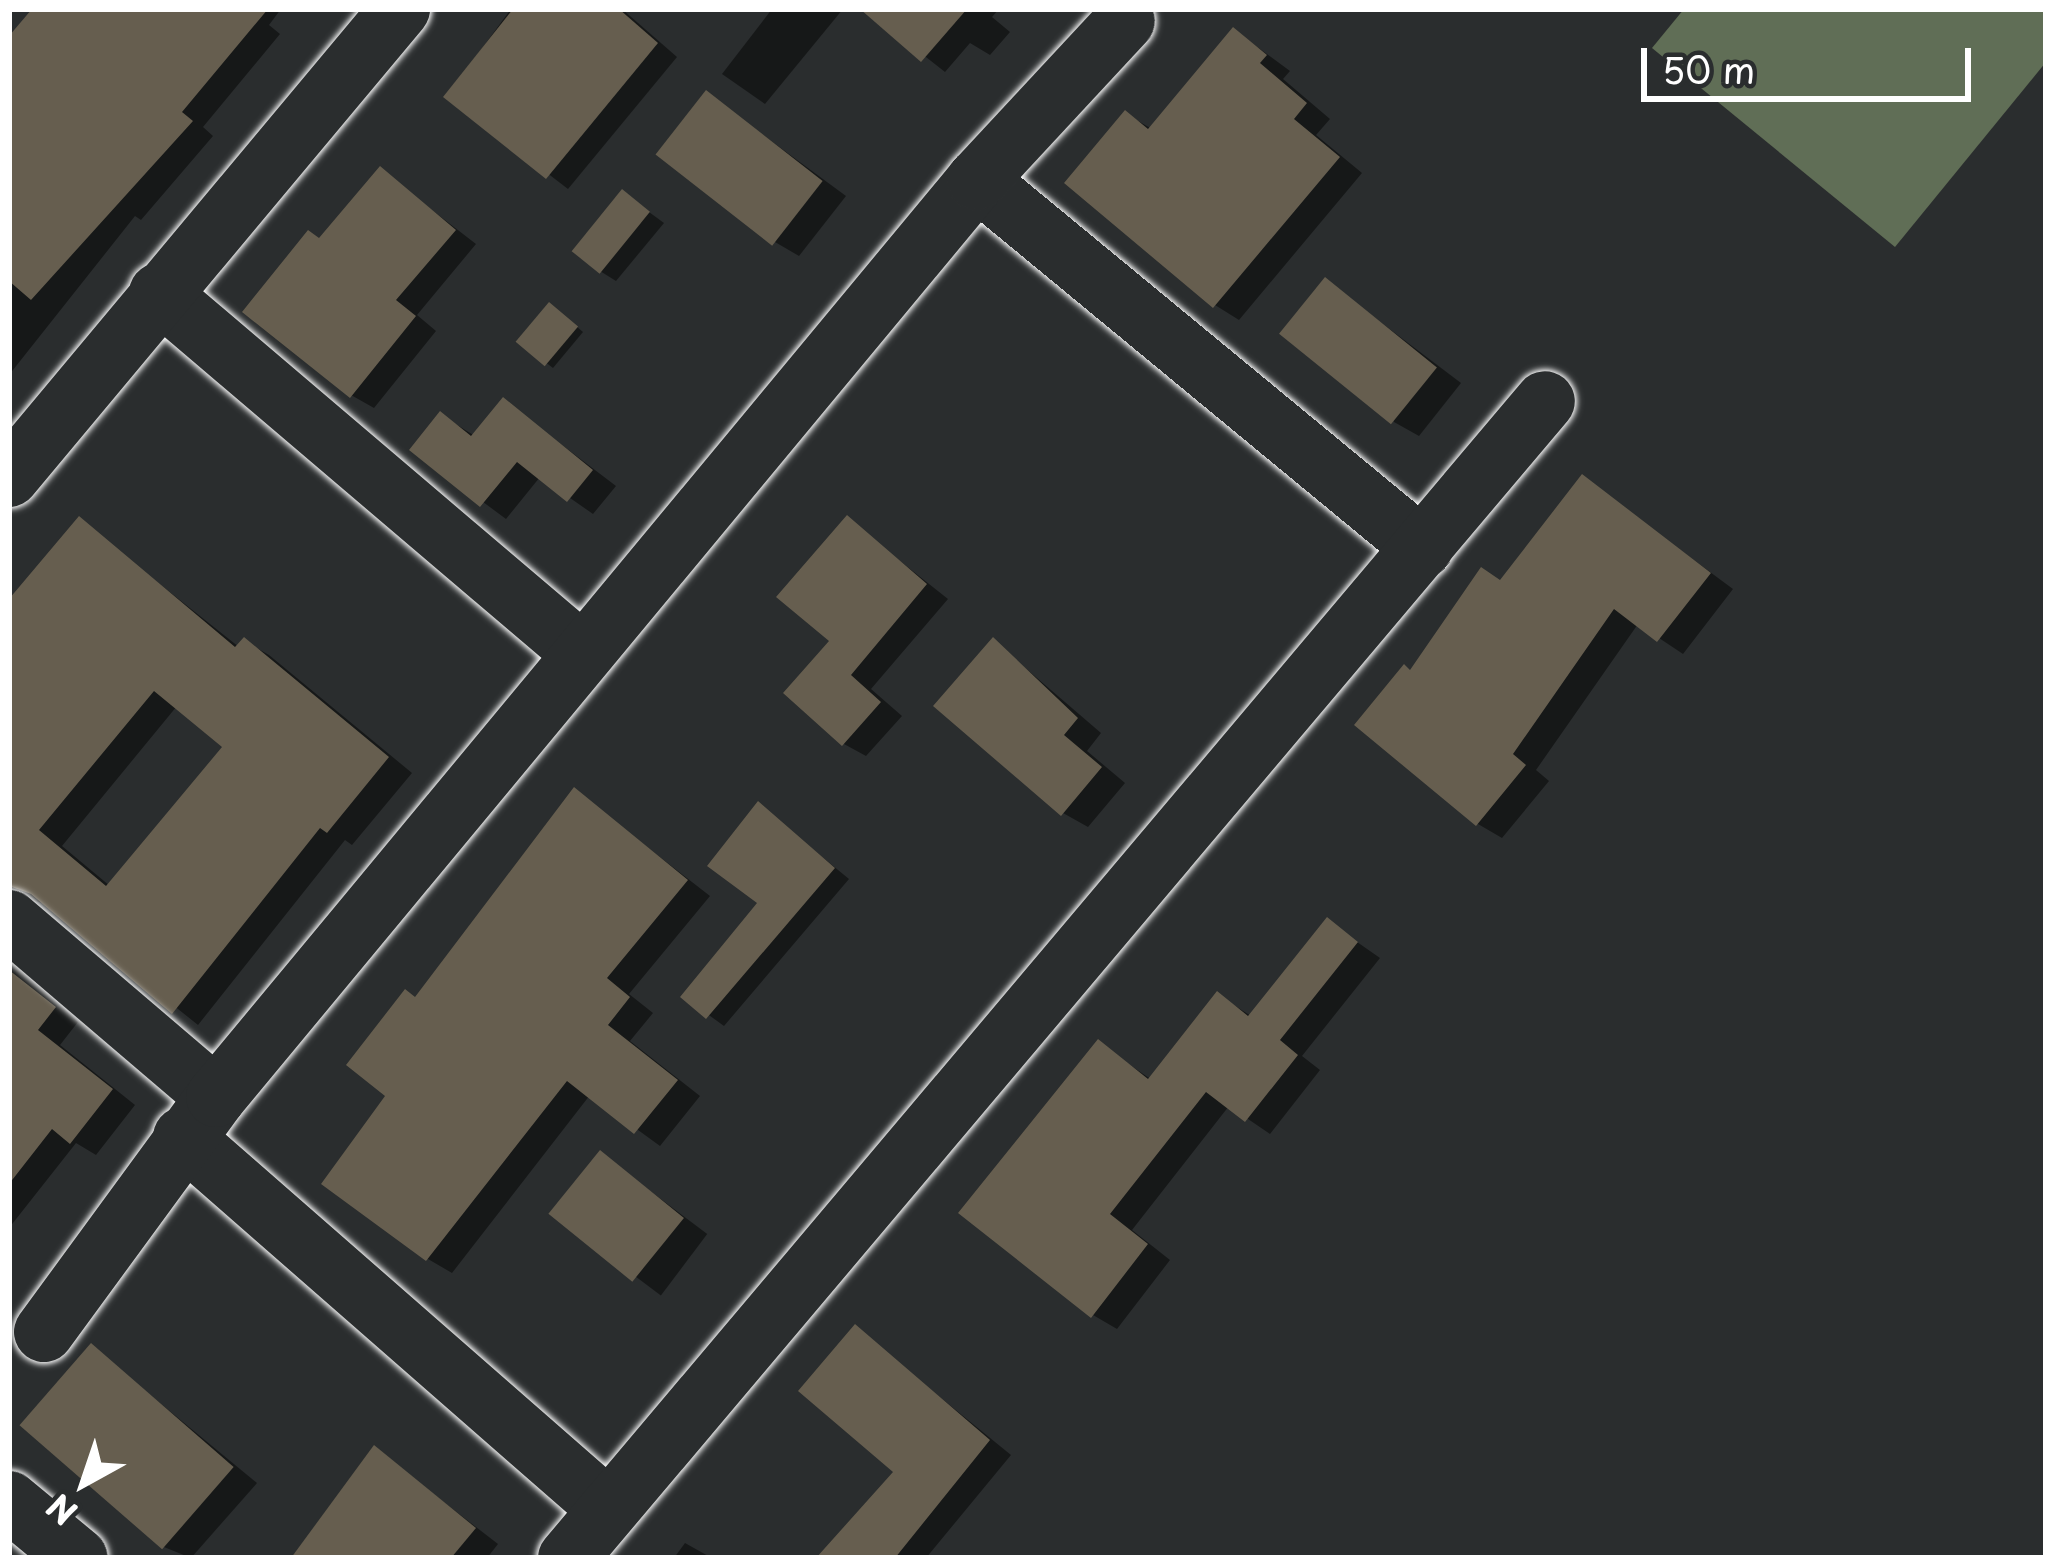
<!DOCTYPE html>
<style>
body{margin:0}
#map{position:relative;width:2055px;height:1567px;overflow:hidden;background:#2a2d2e;font-family:"Playpen Sans",sans-serif}
div>[style]{position:absolute}
.green>*{inset:0;background:#606e56}
.shadow>*{inset:0;background:#0007;transform-origin:0 0}
.building>*{inset:0;background:#665e4f;transform-origin:0 0}
.roads{filter:drop-shadow(0 0 3px #fff) drop-shadow(0 0 3px #fff)}
.minor>*{height:60px;margin:-30px;padding:0 30px;transform-origin:30px;border-radius:30px;background:#2a2d2e}
span{translate:-50% -50%;white-space:nowrap;text-align:center;line-height:1.15;-webkit-text-stroke:9px #2a2d2e;paint-order:stroke}
.frame{position:absolute;inset:0;border:12px solid #fff;pointer-events:none}
.north{position:absolute;left:24px;top:1423px;width:120px;height:120px;-webkit-text-stroke:9px #2a2d2e;paint-order:stroke;rotate:220deg;font-size:33px;font-weight:700;line-height:48px;text-align:center;color:#fff}
.north::after{content:'';display:block;margin:auto;width:42px;height:54px;background:#fff;clip-path:polygon(50% 0,100% 100%,50% 72%,0 100%)}
.scale{position:absolute;left:1641px;top:48px;width:330px;height:54px;box-sizing:border-box;border:6px solid #fff;border-top:0;padding-left:15px;font-size:36px;line-height:42px;white-space:nowrap;color:#fff;-webkit-text-stroke:9px #2a2d2e;paint-order:stroke}
</style>
<div id="map">
<div class="green">
<div style="clip-path:polygon(1684px 9px,2046px 9px,2046px 62px,1895px 247px,1652px 48px)"></div>
</div>
<div class="shadow">
<div style="clip-path:polygon(36px 9px,281px 9px,269px 25px,280px 34px,203px 127px,213px 136px,141px 220px,135px 216px,9px 375px,9px 41px)"></div>
<div style="clip-path:polygon(511px 9px,622px 9px,677px 57px,568px 189px,447px 96px)"></div>
<div style="clip-path:polygon(772px 9px,843px 9px,765px 104px,722px 74px)"></div>
<div style="clip-path:polygon(865px 9px,999px 9px,992px 17px,1010px 32px,990px 55px,970px 43px,945px 72px)"></div>
<div style="clip-path:polygon(1234px 30px,1290px 71px,1283px 79px,1330px 119px,1316px 135px,1362px 173px,1239px 320px,1215px 305px,1126px 114px,1152px 129px)"></div>
<div style="clip-path:polygon(707px 94px,846px 196px,799px 256px,775px 242px)"></div>
<div style="clip-path:polygon(380px 170px,476px 244px,417px 315px,436px 331px,374px 408px,351px 395px,321px 240px)"></div>
<div style="clip-path:polygon(623px 193px,664px 223px,616px 281px,600px 271px)"></div>
<div style="clip-path:polygon(1326px 281px,1461px 383px,1419px 436px,1394px 422px)"></div>
<div style="clip-path:polygon(557px 310px,583px 332px,553px 368px,519px 342px)"></div>
<div style="clip-path:polygon(504px 401px,616px 486px,593px 514px,540px 477px,506px 519px,413px 450px,441px 415px,475px 436px)"></div>
<div style="clip-path:polygon(1583px 478px,1733px 589px,1683px 654px,1638px 624px,1536px 770px,1549px 781px,1502px 838px,1478px 824px,1412px 672px,1502px 583px)"></div>
<div style="clip-path:polygon(847px 519px,948px 599px,871px 689px,902px 716px,866px 756px,844px 744px,833px 641px)"></div>
<div style="clip-path:polygon(evenodd,79px 520px,239px 647px,244px 641px,269px 655px,412px 773px,352px 845px,345px 840px,198px 1025px,47px 904px,25px 899px,9px 909px,9px 604px,79px 520px,177px 706px,226px 747px,110px 886px,62px 846px,177px 706px)"></div>
<div style="clip-path:polygon(994px 641px,1101px 733px,1087px 751px,1125px 783px,1088px 827px,1063px 813px)"></div>
<div style="clip-path:polygon(575px 791px,710px 896px,629px 994px,653px 1013px,630px 1041px,700px 1096px,660px 1146px,590px 1095px,452px 1273px,428px 1259px,390px 1096px,417px 999px)"></div>
<div style="clip-path:polygon(759px 805px,849px 879px,724px 1026px,684px 997px,761px 903px)"></div>
<div style="clip-path:polygon(1327px 921px,1380px 958px,1302px 1056px,1320px 1070px,1270px 1134px,1229px 1106px,1132px 1230px,1170px 1260px,1117px 1329px,1093px 1315px,1098px 1043px,1152px 1080px,1218px 995px,1251px 1016px)"></div>
<div style="clip-path:polygon(9px 957px,78px 1022px,60px 1045px,135px 1105px,96px 1155px,76px 1143px,9px 1228px)"></div>
<div style="left:601px;top:1154px;width:133px;height:77px;rotate:37deg"></div>
<div style="clip-path:polygon(855px 1328px,1011px 1455px,926px 1558px,825px 1558px,897px 1472px)"></div>
<div style="clip-path:polygon(92px 1347px,257px 1483px,191px 1558px,164px 1547px)"></div>
<div style="clip-path:polygon(375px 1449px,498px 1544px,487px 1558px,292px 1558px)"></div>
<div style="clip-path:polygon(685px 1543px,710px 1557px,711px 1558px,674px 1558px)"></div>
</div>
<div class="building">
<div style="clip-path:polygon(32px 9px,268px 9px,182px 112px,193px 121px,31px 300px,9px 281px,9px 36px)"></div>
<div style="clip-path:polygon(513px 9px,619px 9px,658px 43px,546px 179px,443px 97px)"></div>
<div style="clip-path:polygon(860px 9px,967px 9px,921px 62px)"></div>
<div style="clip-path:polygon(1233px 27px,1267px 55px,1260px 63px,1307px 103px,1294px 119px,1340px 157px,1213px 308px,1064px 183px,1125px 110px,1148px 129px)"></div>
<div style="left:706px;top:90px;width:148px;height:82px;rotate:38deg"></div>
<div style="clip-path:polygon(380px 166px,456px 230px,396px 300px,416px 316px,350px 398px,242px 312px,308px 230px,319px 238px)"></div>
<div style="left:622px;top:189px;width:36px;height:80px;rotate:39deg"></div>
<div style="left:1325px;top:277px;width:144px;height:73px;rotate:39deg"></div>
<div style="left:549px;top:302px;width:38px;height:52px;rotate:40deg"></div>
<div style="clip-path:polygon(503px 397px,593px 470px,567px 502px,517px 462px,480px 507px,409px 450px,440px 411px,471px 436px)"></div>
<div style="clip-path:polygon(1582px 474px,1711px 573px,1657px 642px,1614px 609px,1513px 754px,1526px 765px,1476px 826px,1354px 725px,1404px 664px,1410px 670px,1481px 567px,1500px 580px)"></div>
<div style="clip-path:polygon(847px 515px,927px 584px,851px 675px,881px 702px,842px 746px,783px 693px,829px 641px,776px 597px)"></div>
<div style="clip-path:polygon(evenodd,79px 516px,235px 647px,244px 637px,389px 757px,327px 833px,320px 828px,172px 1014px,31px 894px,9px 886px,9px 599px,79px 516px,154px 691px,222px 747px,106px 886px,39px 830px,154px 691px)"></div>
<div style="clip-path:polygon(993px 637px,1078px 718px,1064px 735px,1102px 767px,1061px 816px,933px 706px)"></div>
<div style="clip-path:polygon(574px 787px,688px 880px,607px 978px,630px 997px,608px 1025px,678px 1080px,634px 1134px,567px 1081px,426px 1261px,321px 1184px,385px 1096px,346px 1065px,405px 989px,415px 997px)"></div>
<div style="clip-path:polygon(758px 801px,835px 868px,706px 1019px,680px 997px,757px 903px,707px 866px)"></div>
<div style="clip-path:polygon(1327px 917px,1358px 942px,1280px 1040px,1298px 1055px,1245px 1122px,1206px 1092px,1110px 1214px,1148px 1244px,1091px 1318px,958px 1213px,1098px 1039px,1148px 1079px,1217px 991px,1248px 1016px)"></div>
<div style="clip-path:polygon(9px 970px,56px 1007px,38px 1030px,113px 1089px,70px 1144px,52px 1129px,9px 1184px)"></div>
<div style="left:600px;top:1150px;width:108px;height:82px;rotate:39deg"></div>
<div style="clip-path:polygon(855px 1324px,990px 1440px,895px 1558px,816px 1558px,893px 1472px,798px 1391px)"></div>
<div style="left:91px;top:1343px;width:189px;height:109px;rotate:41deg"></div>
<div style="clip-path:polygon(374px 1445px,476px 1528px,451px 1558px,291px 1558px)"></div>
</div>
<div class="roads">
<div class="minor">
<div style="left:977px;top:180px;width:578px;rotate:39.53deg"></div>
<div style="left:159px;top:293px;width:555px;rotate:40.4deg"></div>
<div style="left:9px;top:477px;width:610px;rotate:-50.12deg"></div>
<div style="left:9px;top:920px;width:272px;rotate:40.5deg"></div>
<div style="left:183px;top:1137px;width:562px;rotate:41.18deg"></div>
<div style="left:44px;top:1332px;width:291px;rotate:-53.8deg"></div>
<div style="left:216px;top:1097px;width:1192px;rotate:-50.31deg"></div>
<div style="left:977px;top:180px;width:217px;rotate:-47.1deg"></div>
<div style="left:9px;top:1501px;width:89px;rotate:39.6deg"></div>
<div style="left:568px;top:1558px;width:1514px;rotate:-49.82deg"></div>
</div>
</div>
<div class="frame"></div>
<div class="north">N</div>
<div class="scale">50 m</div>
</div>
